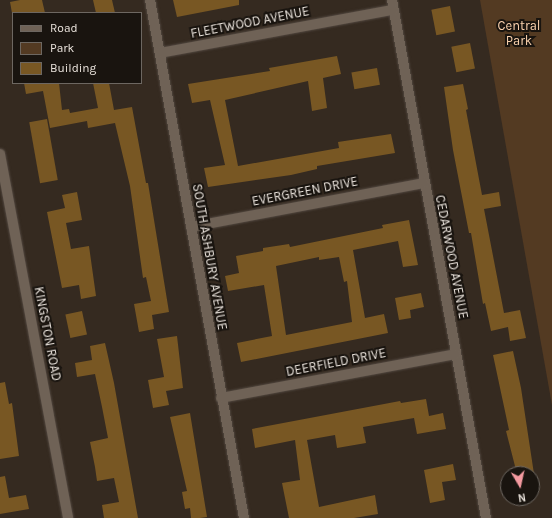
<!DOCTYPE html>
<style>
body{margin:0}
#map{position:relative;width:552px;height:518px;overflow:hidden;background:#352a20;font-family:Karla,sans-serif}
div>[style]{position:absolute}
.green>*{inset:0;background:#533a22}
.building>*{inset:0;background:#785723;transform-origin:0 0}
.roads{filter:drop-shadow(0 0 1px #524840) drop-shadow(0 0 1px #524840)}
.street>*{height:10px;margin:-5px;padding:0 5px;transform-origin:5px;border-radius:5px;background:#6f6256}
span{translate:-50% -50%;white-space:nowrap;text-align:center;line-height:1.15;-webkit-text-stroke:4px #19140f;paint-order:stroke}
.street-label{font-size:13px;color:#eae3dc}
.park-label{font-size:13px;color:#fbd2ae}
.legend{position:absolute;left:12px;top:12px;width:130px;height:72px;box-sizing:border-box;background:#19140f;border:1px solid #6d6761;margin:0;padding:5px 7px;list-style:none;font-size:12px;color:#eae3dc}
.legend li{display:flex;align-items:center;gap:8px;height:20px}
.legend b{width:20px;border:1px solid #6d6761}
.north{position:absolute;left:500px;top:466px;width:40px;height:40px;box-sizing:border-box;background:#19140f;border:1px solid #6d6761;border-radius:50%;rotate:171deg;font-size:11px;font-weight:700;line-height:16px;text-align:center;color:#eae3dc}
.north::after{content:'';display:block;margin:auto;width:14px;height:18px;background:#f49aa0;clip-path:polygon(50% 0,100% 100%,50% 72%,0 100%)}
</style>
<div id="map">
<div class="green">
<div style="clip-path:polygon(480px 0,552px 0,552px 405px)"></div>
</div>
<div class="building">
<div style="clip-path:polygon(20px 0,42px 0,45px 13px,12px 13px,10px 2px)"></div>
<div style="clip-path:polygon(93px 0,112px 0,115px 13px,96px 13px)"></div>
<div style="clip-path:polygon(173px 0,239px 0,239px 5px,177px 17px)"></div>
<div style="left:450px;top:6px;width:26px;height:19px;rotate:79deg"></div>
<div style="left:470px;top:43px;width:26px;height:19px;rotate:79deg"></div>
<div style="clip-path:polygon(337px 56px,341px 74px,323px 78px,327px 108px,312px 111px,308px 81px,225px 100px,238px 166px,339px 148px,338px 142px,391px 134px,395px 153px,317px 166px,317px 169px,291px 175px,208px 187px,204px 168px,225px 165px,210px 100px,192px 103px,188px 84px,270px 71px,269px 68px)"></div>
<div style="left:377px;top:68px;width:17px;height:26px;rotate:80deg"></div>
<div style="clip-path:polygon(24px 83px,59px 83px,62px 110px,69px 109px,70px 113px,98px 108px,93px 83px,109px 83px,114px 110px,132px 107px,146px 183px,148px 183px,169px 312px,152px 315px,154px 329px,139px 332px,134px 304px,151px 301px,146px 277px,143px 278px,130px 186px,115px 123px,88px 128px,87px 121px,50px 128px,43px 91px,26px 94px)"></div>
<div style="clip-path:polygon(463px 84px,468px 109px,466px 110px,482px 195px,499px 192px,501px 206px,484px 209px,504px 313px,520px 310px,526px 338px,510px 341px,508px 327px,491px 331px,485px 303px,483px 304px,471px 233px,469px 233px,453px 150px,444px 87px)"></div>
<div style="left:47px;top:119px;width:62px;height:18px;rotate:80deg"></div>
<div style="clip-path:polygon(77px 192px,82px 220px,66px 223px,71px 249px,89px 246px,96px 296px,81px 299px,79px 285px,62px 288px,47px 212px,65px 208px,62px 195px)"></div>
<div style="clip-path:polygon(evenodd,409px 220px,418px 265px,403px 267px,398px 241px,353px 250px,365px 318px,384px 314px,388px 333px,241px 362px,237px 343px,272px 336px,264px 285px,228px 291px,225px 276px,239px 273px,236px 256px,263px 251px,263px 248px,289px 244px,290px 247px,383px 228px,382px 225px,409px 220px,319px 257px,319px 260px,339px 257px,344px 282px,347px 281px,352px 322px,286px 335px,276px 266px,319px 257px)"></div>
<div style="clip-path:polygon(421px 293px,424px 307px,410px 310px,411px 318px,399px 320px,395px 298px)"></div>
<div style="left:82px;top:311px;width:24px;height:17px;rotate:78deg"></div>
<div style="clip-path:polygon(177px 336px,183px 388px,166px 391px,169px 405px,153px 408px,148px 380px,164px 377px,157px 339px)"></div>
<div style="clip-path:polygon(105px 343px,114px 383px,138px 518px,104px 518px,102px 505px,119px 502px,114px 478px,97px 481px,95px 467px,90px 442px,108px 438px,102px 407px,95px 374px,77px 377px,75px 363px,92px 360px,90px 346px)"></div>
<div style="clip-path:polygon(513px 351px,521px 388px,534px 474px,517px 474px,506px 431px,509px 430px,493px 355px)"></div>
<div style="clip-path:polygon(5px 382px,9px 404px,12px 403px,19px 456px,0 459px,0 383px)"></div>
<div style="clip-path:polygon(426px 399px,429px 416px,443px 413px,446px 429px,417px 434px,414px 418px,363px 427px,366px 443px,337px 448px,335px 435px,307px 440px,319px 507px,375px 495px,378px 514px,354px 518px,289px 518px,282px 483px,300px 480px,295px 440px,255px 448px,252px 429px,400px 401px,401px 403px)"></div>
<div style="clip-path:polygon(190px 413px,207px 517px,200px 518px,191px 518px,190px 508px,185px 509px,182px 492px,187px 491px,170px 417px)"></div>
<div style="clip-path:polygon(453px 464px,456px 480px,442px 482px,445px 500px,430px 503px,424px 470px)"></div>
<div style="clip-path:polygon(5px 476px,9px 498px,26px 495px,29px 509px,0 514px,0 477px)"></div>
</div>
<div class="roads">
<div class="street">
<div style="left:150px;top:0;width:526px;rotate:79.71deg"></div>
<div style="left:392px;top:0;width:526px;rotate:79.71deg"></div>
<div style="left:160px;top:53px;width:237px;rotate:-10.5deg"></div>
<div style="left:0;top:154px;width:370px;rotate:79.4deg"></div>
<div style="left:191px;top:227px;width:237px;rotate:-10.7deg"></div>
<div style="left:221px;top:398px;width:239px;rotate:-10.6deg"></div>
</div>
</div>
<div class="street-label">
<span style="left:250px;top:23px;rotate:-11deg">FLEETWOOD AVENUE</span>
<span style="left:305px;top:192px;rotate:-11deg">EVERGREEN DRIVE</span>
<span style="left:209px;top:257px;rotate:80deg">SOUTH ASHBURY AVENUE</span>
<span style="left:451px;top:257px;rotate:79deg">CEDARWOOD AVENUE</span>
<span style="left:47px;top:334px;rotate:79deg">KINGSTON ROAD</span>
<span style="left:336px;top:363px;rotate:-11deg">DEERFIELD DRIVE</span>
</div>
<div class="park-label">
<span style="left:519px;top:34px">Central<br>Park</span>
</div>
<ul class="legend">
<li><b style="height:5px;background:#6f6256"></b>Road</li>
<li><b style="height:11px;background:#533a22"></b>Park</li>
<li><b style="height:11px;background:#785723"></b>Building</li>
</ul>
<div class="north">N</div>
</div>
